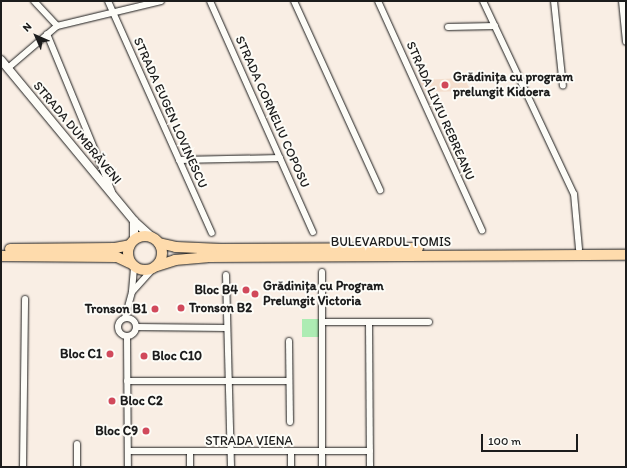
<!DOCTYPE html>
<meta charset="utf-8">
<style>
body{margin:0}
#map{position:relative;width:627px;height:468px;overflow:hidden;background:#f9eee4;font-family:Itim,sans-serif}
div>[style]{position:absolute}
.built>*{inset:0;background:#f4decd}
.green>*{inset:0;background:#adecb3;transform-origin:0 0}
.roads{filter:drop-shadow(0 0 1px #1c1c1c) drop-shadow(0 0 1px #1c1c1c)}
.minor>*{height:6px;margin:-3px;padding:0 3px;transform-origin:3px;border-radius:3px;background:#fdfcf7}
.minor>.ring{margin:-3px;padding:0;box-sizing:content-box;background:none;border:6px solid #fdfcf7;border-radius:50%}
.tertiary>*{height:8px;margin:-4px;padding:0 4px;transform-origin:4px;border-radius:4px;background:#fdfcf7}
.primary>*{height:10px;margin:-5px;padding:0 5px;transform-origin:5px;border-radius:5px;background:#fedbac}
.primary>.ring{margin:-5px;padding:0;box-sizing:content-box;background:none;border:10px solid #fedbac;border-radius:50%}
.dots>*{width:11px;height:11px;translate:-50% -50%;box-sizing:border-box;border:2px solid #fdfcf7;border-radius:50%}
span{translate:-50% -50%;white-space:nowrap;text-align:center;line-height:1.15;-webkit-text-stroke:4px #fdfcf7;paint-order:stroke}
.poi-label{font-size:13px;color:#1c1c1c;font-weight:700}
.left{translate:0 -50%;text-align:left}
.right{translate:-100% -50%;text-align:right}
.street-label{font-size:13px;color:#1c1c1c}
.frame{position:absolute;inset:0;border:2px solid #1c1c1c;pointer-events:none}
.north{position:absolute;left:16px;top:16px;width:40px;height:40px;-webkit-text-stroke:3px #fdfcf7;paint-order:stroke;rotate:315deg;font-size:11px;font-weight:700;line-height:16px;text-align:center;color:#1c1c1c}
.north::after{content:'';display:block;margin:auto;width:14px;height:18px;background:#1c1c1c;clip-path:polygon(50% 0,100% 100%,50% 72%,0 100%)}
.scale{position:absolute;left:481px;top:434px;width:97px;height:18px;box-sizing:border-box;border:2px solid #1c1c1c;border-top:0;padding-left:5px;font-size:12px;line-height:14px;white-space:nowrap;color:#1c1c1c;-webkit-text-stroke:3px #fdfcf7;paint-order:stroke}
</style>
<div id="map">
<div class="built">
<div style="clip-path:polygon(464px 78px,471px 91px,426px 92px,419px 80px)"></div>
</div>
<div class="green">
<div style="left:302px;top:319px;width:17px;height:18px"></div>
</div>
<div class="roads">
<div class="minor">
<div style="left:34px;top:1px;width:34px;rotate:47deg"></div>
<div style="left:108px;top:1px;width:254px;rotate:65.9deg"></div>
<div style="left:210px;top:1px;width:253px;rotate:66deg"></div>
<div style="left:294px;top:1px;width:208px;rotate:65.5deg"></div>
<div style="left:378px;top:1px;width:252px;rotate:65.6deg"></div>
<div style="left:483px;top:1px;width:213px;rotate:64.8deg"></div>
<div style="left:574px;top:194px;width:55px;rotate:84.8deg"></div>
<div style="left:554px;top:1px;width:85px;rotate:84deg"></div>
<div style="left:622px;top:1px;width:41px;rotate:84.4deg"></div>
<div style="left:448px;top:27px;width:47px;rotate:-1.2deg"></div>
<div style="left:47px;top:34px;width:171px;rotate:67.6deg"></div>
<div style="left:8px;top:68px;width:65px;rotate:-40.6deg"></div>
<div style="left:57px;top:26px;width:107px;rotate:-13.5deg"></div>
<div style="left:179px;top:160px;width:101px;rotate:-1.1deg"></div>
<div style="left:226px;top:275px;width:192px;rotate:88.5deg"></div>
<div style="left:132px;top:291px;width:24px;rotate:-85deg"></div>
<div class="ring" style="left:118px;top:318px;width:12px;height:12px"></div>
<div style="left:125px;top:318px;width:27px;rotate:-75deg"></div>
<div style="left:132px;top:292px;width:31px;rotate:-48deg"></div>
<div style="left:322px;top:322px;width:107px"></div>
<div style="left:369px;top:322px;width:145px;rotate:89.6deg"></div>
<div style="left:136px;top:327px;width:91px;rotate:0.6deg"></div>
<div style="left:127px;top:337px;width:130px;rotate:89.6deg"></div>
<div style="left:289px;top:341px;width:81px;rotate:89.3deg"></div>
<div style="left:127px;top:381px;width:162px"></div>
<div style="left:77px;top:444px;width:23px;rotate:90deg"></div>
<div style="left:128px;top:451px;width:242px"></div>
<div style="left:190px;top:452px;width:15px;rotate:90deg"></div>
<div style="left:291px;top:452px;width:15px;rotate:90deg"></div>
<div style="left:23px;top:467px;width:168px;rotate:-89.3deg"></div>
<div style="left:322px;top:467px;width:195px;rotate:-90deg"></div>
</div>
<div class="tertiary">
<div style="left:1px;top:60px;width:209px;rotate:50.4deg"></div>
<div style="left:134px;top:221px;width:25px;rotate:42deg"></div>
<div style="left:134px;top:221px;width:19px;rotate:90deg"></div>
</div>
<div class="primary">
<div class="ring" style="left:128px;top:236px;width:24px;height:24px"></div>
<div style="left:159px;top:243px;width:17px;rotate:13deg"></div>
<div style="left:176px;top:247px;width:45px;rotate:2.5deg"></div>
<div style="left:221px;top:249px;width:197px;rotate:-0.3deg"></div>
<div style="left:10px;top:249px;width:105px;rotate:-0.5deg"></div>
<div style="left:115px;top:248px;width:15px;rotate:-11deg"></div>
<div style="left:1px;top:256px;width:116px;rotate:0.5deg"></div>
<div style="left:117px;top:257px;width:14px;rotate:25deg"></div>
<div style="left:157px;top:266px;width:19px;rotate:-18deg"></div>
<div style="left:175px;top:260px;width:32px;rotate:-5deg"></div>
<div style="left:207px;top:257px;width:419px;rotate:-0.3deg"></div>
</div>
</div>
<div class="dots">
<div style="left:445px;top:85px;background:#d1495b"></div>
<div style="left:246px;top:290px;background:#d1495b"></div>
<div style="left:255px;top:294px;background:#d1495b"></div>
<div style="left:181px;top:308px;background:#d1495b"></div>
<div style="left:155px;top:309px;background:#d1495b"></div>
<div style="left:110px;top:354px;background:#d1495b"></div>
<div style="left:144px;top:356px;background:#d1495b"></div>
<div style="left:112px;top:401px;background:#d1495b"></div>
<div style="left:146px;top:431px;background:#d1495b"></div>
</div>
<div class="poi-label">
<span class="left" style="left:453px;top:85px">Grădinița cu program<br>prelungit Kidoera</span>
<span class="left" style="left:263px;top:294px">Grădinița cu Program<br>Prelungit Victoria</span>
<span class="right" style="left:238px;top:290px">Bloc B4</span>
<span class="left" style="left:189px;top:308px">Tronson B2</span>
<span class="right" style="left:147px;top:309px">Tronson B1</span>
<span class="right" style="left:102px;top:354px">Bloc C1</span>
<span class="left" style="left:152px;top:356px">Bloc C10</span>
<span class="left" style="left:120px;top:401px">Bloc C2</span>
<span class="right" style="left:138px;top:431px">Bloc C9</span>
</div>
<div class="street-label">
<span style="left:440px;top:111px;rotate:66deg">STRADA LIVIU REBREANU</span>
<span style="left:272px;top:112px;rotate:66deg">STRADA CORNELIU COPOSU</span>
<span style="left:170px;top:113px;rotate:66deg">STRADA EUGEN LOVINESCU</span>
<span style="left:77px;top:133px;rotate:50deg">STRADA DUMBRĂVENI</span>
<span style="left:391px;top:242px">BULEVARDUL TOMIS</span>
<span style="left:249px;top:441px">STRADA VIENA</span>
</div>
<div class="frame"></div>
<div class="north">N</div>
<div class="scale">100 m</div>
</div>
